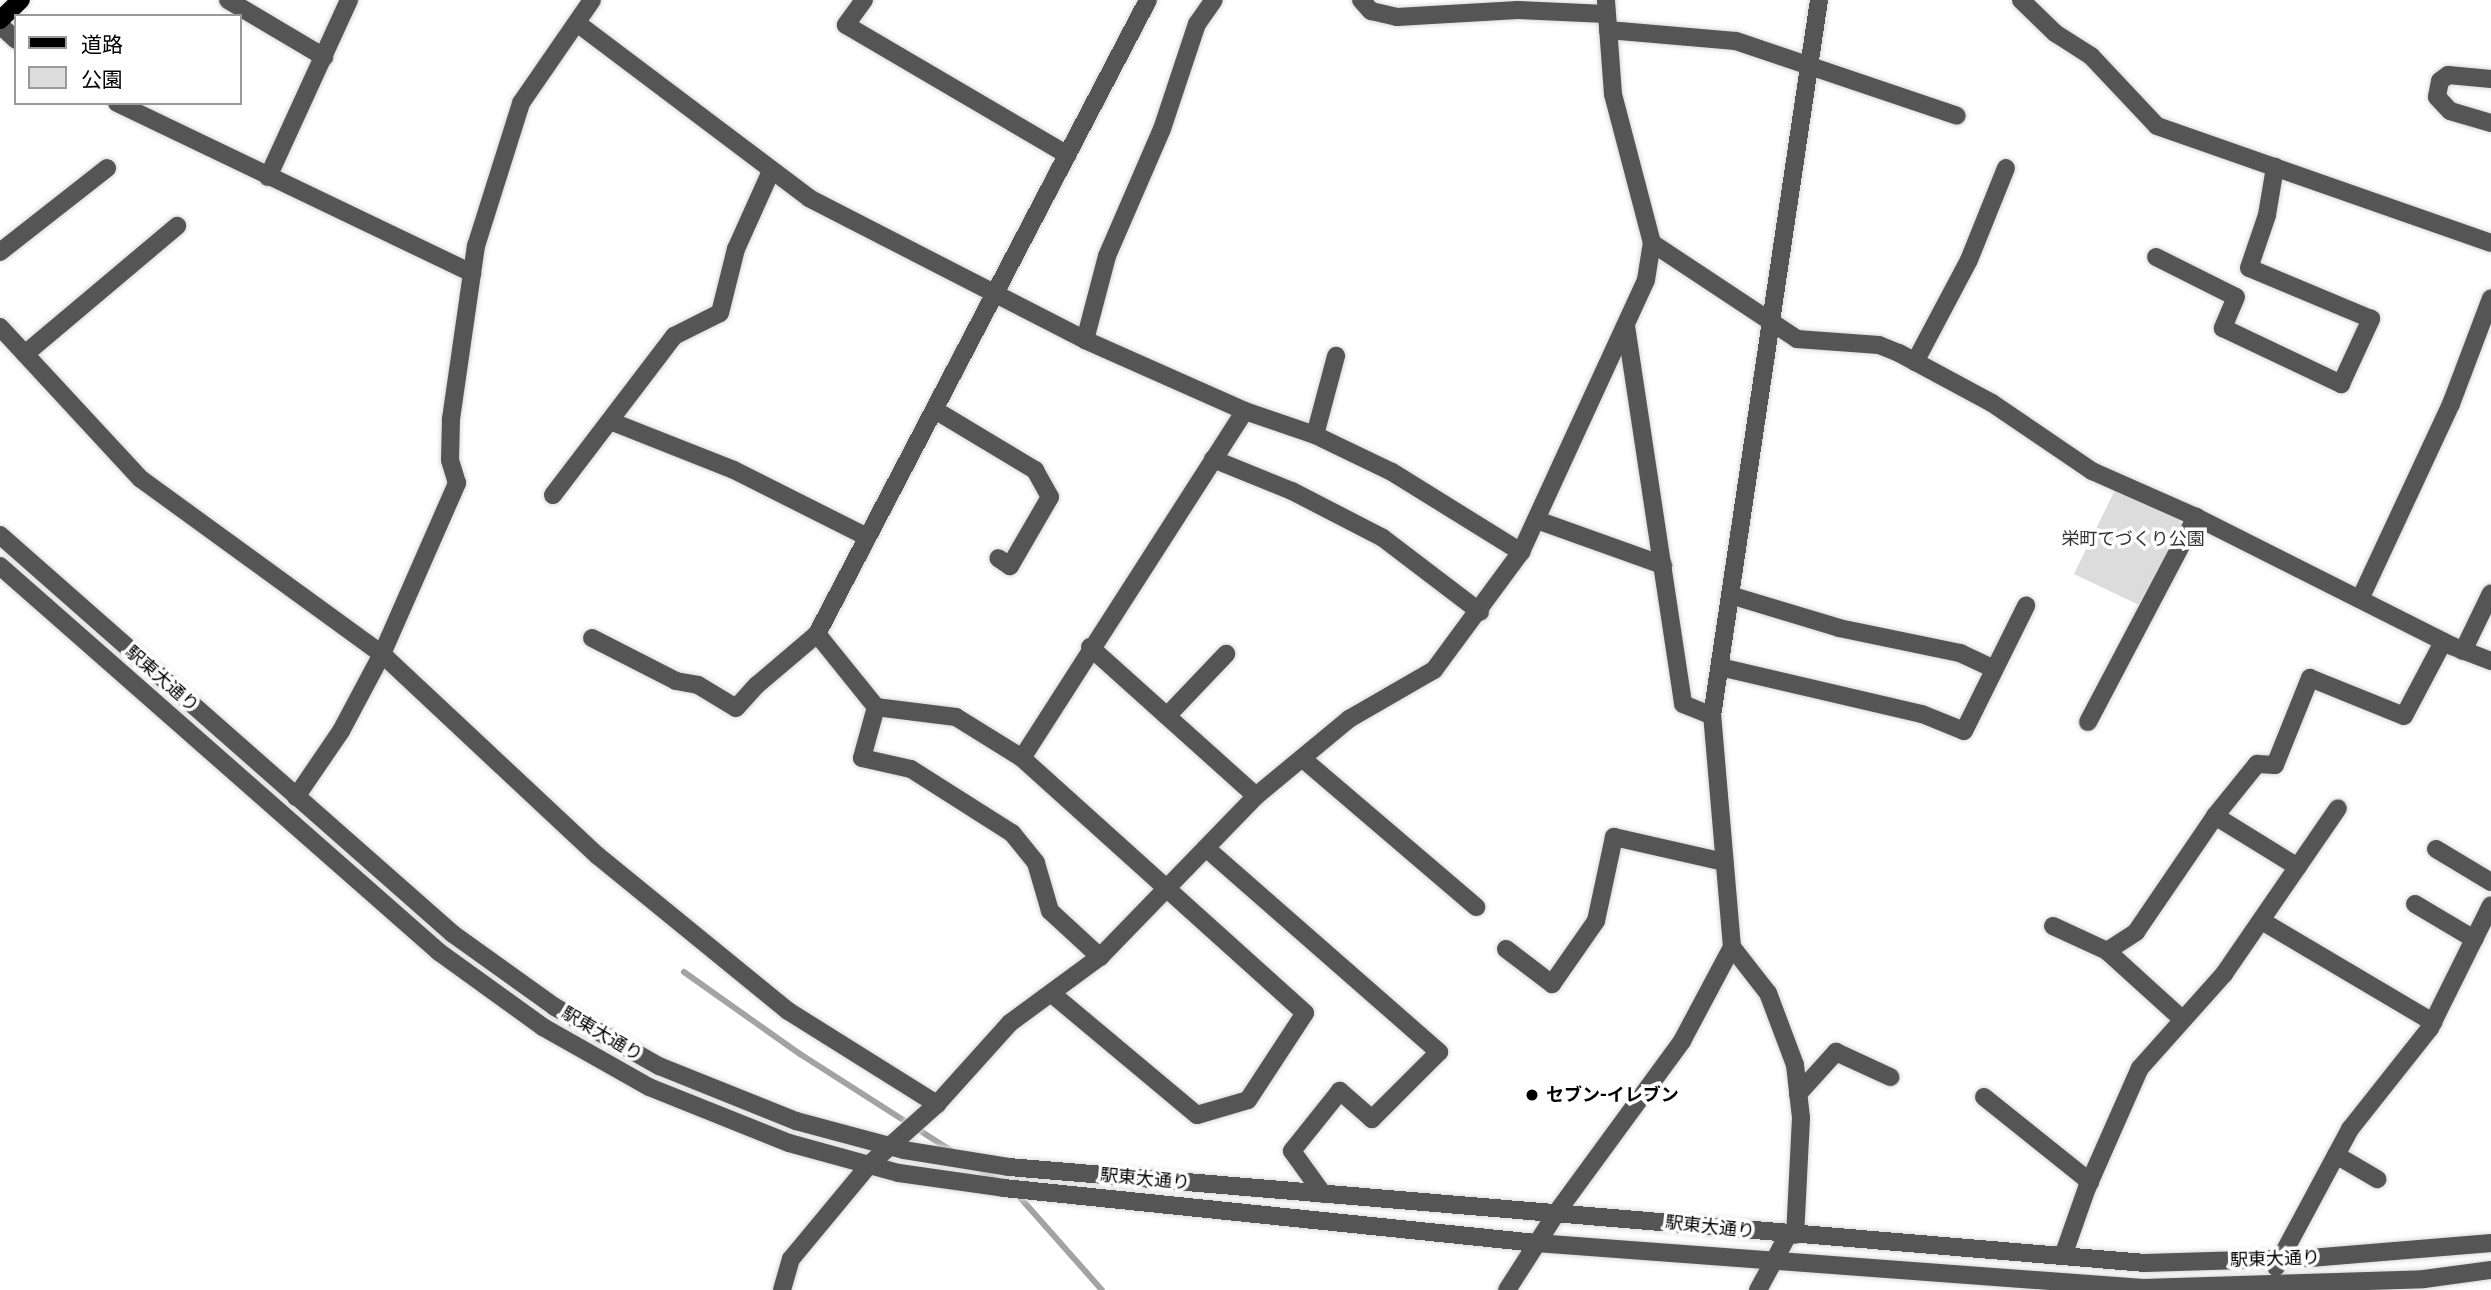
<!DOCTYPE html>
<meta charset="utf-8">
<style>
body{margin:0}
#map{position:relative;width:2491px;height:1290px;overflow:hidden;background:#fff;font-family:"Fira Sans Condensed","Noto Sans JP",sans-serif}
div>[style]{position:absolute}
.green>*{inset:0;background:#dcdcdc}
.stream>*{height:6px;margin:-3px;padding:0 3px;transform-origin:3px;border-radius:3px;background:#a3a3a3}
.roads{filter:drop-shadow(0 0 2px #dbdbdb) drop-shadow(0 0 2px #dbdbdb)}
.minor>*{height:18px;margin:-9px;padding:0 9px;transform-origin:9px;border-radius:9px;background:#555}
.major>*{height:18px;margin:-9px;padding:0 9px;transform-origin:9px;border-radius:9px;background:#000}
.dots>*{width:19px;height:19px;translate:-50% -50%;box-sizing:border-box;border:4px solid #fff;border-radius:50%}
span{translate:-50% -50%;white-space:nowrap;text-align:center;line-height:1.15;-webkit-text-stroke:7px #fff;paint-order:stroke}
.park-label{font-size:18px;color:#333}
.street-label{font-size:18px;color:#000}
.poi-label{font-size:18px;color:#000;font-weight:700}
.left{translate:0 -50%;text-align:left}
.legend{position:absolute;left:14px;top:14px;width:228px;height:91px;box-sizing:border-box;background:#fff;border:2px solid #999;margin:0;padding:9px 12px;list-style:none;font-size:21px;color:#000}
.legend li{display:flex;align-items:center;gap:14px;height:35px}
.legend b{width:35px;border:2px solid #999}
</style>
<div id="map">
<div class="green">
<div style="clip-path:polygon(2115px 490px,2178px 518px,2181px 527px,2139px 605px,2074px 574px)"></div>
</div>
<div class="stream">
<div style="left:684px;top:972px;width:142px;rotate:35.3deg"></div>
<div style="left:800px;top:1054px;width:182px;rotate:32.6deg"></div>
<div style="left:979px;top:1169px;width:25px;rotate:32deg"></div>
<div style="left:1017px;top:1194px;width:128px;rotate:48.5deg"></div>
</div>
<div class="roads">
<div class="minor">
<div style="left:228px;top:0;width:112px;rotate:30.7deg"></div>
<div style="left:864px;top:0;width:31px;rotate:126deg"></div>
<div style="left:846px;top:25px;width:257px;rotate:30.4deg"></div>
<div style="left:1361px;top:0;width:15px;rotate:48deg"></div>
<div style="left:1371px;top:11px;width:27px;rotate:13deg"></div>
<div style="left:1397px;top:17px;width:121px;rotate:-3.3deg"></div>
<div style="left:1518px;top:10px;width:88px;rotate:2.6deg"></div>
<div style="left:2021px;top:0;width:47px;rotate:44.1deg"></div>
<div style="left:2055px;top:33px;width:43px;rotate:32.6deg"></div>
<div style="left:2091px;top:56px;width:96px;rotate:46.7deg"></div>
<div style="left:2157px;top:126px;width:354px;rotate:19.3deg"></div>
<div style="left:577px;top:23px;width:291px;rotate:37deg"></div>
<div style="left:809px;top:198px;width:310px;rotate:27.2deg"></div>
<div style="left:1085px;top:340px;width:175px;rotate:23.9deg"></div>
<div style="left:1245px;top:411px;width:74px;rotate:18.9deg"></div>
<div style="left:1315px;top:435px;width:85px;rotate:25.7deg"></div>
<div style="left:1392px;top:472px;width:152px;rotate:31.8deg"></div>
<div style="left:0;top:25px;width:22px;rotate:43deg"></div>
<div style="left:1608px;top:30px;width:128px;rotate:4.9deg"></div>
<div style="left:1736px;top:41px;width:233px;rotate:18.7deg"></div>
<div style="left:2491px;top:79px;width:43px;rotate:-174.7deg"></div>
<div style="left:2448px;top:75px;width:10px;rotate:143deg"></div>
<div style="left:2440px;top:81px;width:16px;rotate:101deg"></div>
<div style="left:2437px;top:97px;width:19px;rotate:47deg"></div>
<div style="left:2450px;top:111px;width:43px;rotate:16.3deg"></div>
<div style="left:117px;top:103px;width:394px;rotate:25.6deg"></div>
<div style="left:268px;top:177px;width:195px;rotate:-65.4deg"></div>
<div style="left:1652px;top:243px;width:174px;rotate:33.5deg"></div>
<div style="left:1797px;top:339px;width:82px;rotate:4.2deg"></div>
<div style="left:1879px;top:345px;width:22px;rotate:22deg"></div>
<div style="left:1899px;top:353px;width:106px;rotate:28.3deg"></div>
<div style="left:1992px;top:403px;width:121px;rotate:34.2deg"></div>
<div style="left:2092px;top:471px;width:114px;rotate:23.9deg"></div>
<div style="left:2196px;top:517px;width:287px;rotate:26.7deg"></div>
<div style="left:2452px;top:646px;width:42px;rotate:21deg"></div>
<div style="left:0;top:252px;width:136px;rotate:-38.1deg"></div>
<div style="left:2156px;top:257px;width:89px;rotate:26.6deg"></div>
<div style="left:2236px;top:297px;width:34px;rotate:113deg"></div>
<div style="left:2223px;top:328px;width:131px;rotate:25.4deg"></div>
<div style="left:2341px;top:384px;width:72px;rotate:-65.2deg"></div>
<div style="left:2371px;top:319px;width:132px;rotate:-157.3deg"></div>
<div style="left:2249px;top:268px;width:56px;rotate:-71.2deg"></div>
<div style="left:2267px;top:215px;width:49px;rotate:-80.5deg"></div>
<div style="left:1626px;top:326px;width:382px;rotate:81.4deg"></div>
<div style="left:1683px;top:704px;width:31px;rotate:22deg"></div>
<div style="left:0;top:327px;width:207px;rotate:47.2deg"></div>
<div style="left:141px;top:479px;width:298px;rotate:36deg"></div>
<div style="left:382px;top:654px;width:296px;rotate:43.1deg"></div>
<div style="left:598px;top:856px;width:245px;rotate:39.2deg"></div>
<div style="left:788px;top:1011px;width:176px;rotate:32deg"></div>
<div style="left:1085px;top:340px;width:87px;rotate:-75.3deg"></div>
<div style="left:1107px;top:256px;width:138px;rotate:-66.6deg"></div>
<div style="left:1162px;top:129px;width:111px;rotate:-71.6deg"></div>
<div style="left:1197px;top:24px;width:29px;rotate:-55deg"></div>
<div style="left:25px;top:354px;width:199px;rotate:-40.1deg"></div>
<div style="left:1915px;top:362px;width:115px;rotate:-62.1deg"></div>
<div style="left:1969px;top:260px;width:99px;rotate:-68.1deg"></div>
<div style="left:935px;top:410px;width:117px;rotate:31deg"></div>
<div style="left:1035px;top:470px;width:31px;rotate:61deg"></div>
<div style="left:1050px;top:497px;width:80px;rotate:120.1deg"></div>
<div style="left:1010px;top:566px;width:14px;rotate:-146deg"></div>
<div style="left:610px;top:421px;width:133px;rotate:21.6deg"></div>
<div style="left:734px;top:470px;width:149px;rotate:26.7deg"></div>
<div style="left:1315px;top:435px;width:82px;rotate:-75.1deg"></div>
<div style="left:1213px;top:459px;width:85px;rotate:22.1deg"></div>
<div style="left:1292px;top:491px;width:102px;rotate:27.3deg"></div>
<div style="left:1383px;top:538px;width:122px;rotate:37.3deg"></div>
<div style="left:553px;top:495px;width:200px;rotate:-52.7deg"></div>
<div style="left:674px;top:336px;width:51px;rotate:-26.6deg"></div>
<div style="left:720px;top:313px;width:66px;rotate:-76deg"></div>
<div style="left:736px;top:249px;width:85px;rotate:-65.8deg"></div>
<div style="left:1537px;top:520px;width:134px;rotate:19.7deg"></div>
<div style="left:0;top:535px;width:604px;rotate:41.37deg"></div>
<div style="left:453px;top:934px;width:125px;rotate:35.6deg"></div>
<div style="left:555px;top:1007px;width:120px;rotate:29.6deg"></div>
<div style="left:659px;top:1066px;width:148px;rotate:21.9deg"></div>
<div style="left:796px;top:1121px;width:112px;rotate:15deg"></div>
<div style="left:904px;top:1150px;width:106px;rotate:9.2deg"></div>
<div style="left:1009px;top:1167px;width:1140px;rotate:4.83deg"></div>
<div style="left:2145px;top:1263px;width:165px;rotate:-1.7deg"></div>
<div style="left:2310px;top:1258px;width:182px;rotate:-4.7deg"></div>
<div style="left:0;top:566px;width:585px;rotate:41.32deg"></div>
<div style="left:439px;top:952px;width:128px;rotate:35.8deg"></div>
<div style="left:543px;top:1027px;width:122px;rotate:29.5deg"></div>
<div style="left:649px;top:1087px;width:151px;rotate:21.8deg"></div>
<div style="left:789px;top:1143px;width:114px;rotate:15.3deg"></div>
<div style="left:899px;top:1173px;width:106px;rotate:8.1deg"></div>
<div style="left:1004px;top:1188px;width:535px;rotate:5.9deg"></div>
<div style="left:1536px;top:1243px;width:609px;rotate:4.24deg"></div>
<div style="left:2143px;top:1288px;width:281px;rotate:-1.8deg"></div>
<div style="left:2424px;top:1279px;width:68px;rotate:-7.7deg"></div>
<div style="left:1730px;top:595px;width:114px;rotate:16.8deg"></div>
<div style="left:1839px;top:628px;width:124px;rotate:11.7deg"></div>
<div style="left:1960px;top:653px;width:38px;rotate:25deg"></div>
<div style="left:2361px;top:597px;width:213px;rotate:-65deg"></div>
<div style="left:2451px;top:404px;width:113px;rotate:-69.3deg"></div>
<div style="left:592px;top:638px;width:94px;rotate:27.1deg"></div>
<div style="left:676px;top:681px;width:22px;rotate:10deg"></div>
<div style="left:698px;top:685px;width:44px;rotate:31.2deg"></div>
<div style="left:736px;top:708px;width:31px;rotate:-48deg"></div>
<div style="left:757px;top:685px;width:79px;rotate:-40.4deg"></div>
<div style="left:1090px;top:647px;width:223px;rotate:41.9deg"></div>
<div style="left:2463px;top:651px;width:64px;rotate:-64.2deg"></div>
<div style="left:1720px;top:667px;width:207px;rotate:13.1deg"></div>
<div style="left:1922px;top:714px;width:45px;rotate:22deg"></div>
<div style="left:1964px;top:731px;width:140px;rotate:-63.6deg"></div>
<div style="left:876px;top:707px;width:53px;rotate:105.4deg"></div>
<div style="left:862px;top:758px;width:50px;rotate:12.7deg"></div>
<div style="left:911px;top:769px;width:120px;rotate:32.4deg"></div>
<div style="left:1012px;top:833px;width:38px;rotate:51deg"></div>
<div style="left:1036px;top:863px;width:50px;rotate:73.7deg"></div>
<div style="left:1050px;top:911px;width:68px;rotate:42.6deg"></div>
<div style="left:1167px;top:716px;width:86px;rotate:-46.4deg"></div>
<div style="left:2088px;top:722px;width:232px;rotate:-62.2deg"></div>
<div style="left:1022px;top:758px;width:412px;rotate:-57.3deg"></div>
<div style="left:1303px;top:759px;width:228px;rotate:40.5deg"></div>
<div style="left:296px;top:797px;width:80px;rotate:-55.7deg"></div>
<div style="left:341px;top:731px;width:87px;rotate:-62deg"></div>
<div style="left:382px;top:654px;width:187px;rotate:-66.3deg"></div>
<div style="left:457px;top:483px;width:24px;rotate:-107deg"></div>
<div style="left:450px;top:460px;width:41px;rotate:-88.6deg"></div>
<div style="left:451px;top:419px;width:175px;rotate:-81.8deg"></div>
<div style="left:476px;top:246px;width:150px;rotate:-72.5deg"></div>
<div style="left:521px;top:103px;width:125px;rotate:-55.4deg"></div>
<div style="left:2215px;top:816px;width:97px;rotate:31.6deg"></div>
<div style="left:1206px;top:848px;width:310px;rotate:41.2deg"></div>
<div style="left:1439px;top:1052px;width:95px;rotate:135deg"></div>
<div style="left:1372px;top:1119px;width:43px;rotate:-138.8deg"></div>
<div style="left:1340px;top:1091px;width:77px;rotate:128.7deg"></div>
<div style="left:1292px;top:1151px;width:53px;rotate:54.2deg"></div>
<div style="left:2436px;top:849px;width:64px;rotate:31deg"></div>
<div style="left:2415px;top:904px;width:69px;rotate:30.7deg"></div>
<div style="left:2262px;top:921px;width:199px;rotate:30.6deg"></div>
<div style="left:2053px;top:926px;width:60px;rotate:24.8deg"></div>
<div style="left:2107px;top:951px;width:35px;rotate:-33deg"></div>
<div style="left:2136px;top:932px;width:140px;rotate:-55.7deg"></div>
<div style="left:2215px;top:816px;width:67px;rotate:-51.1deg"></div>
<div style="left:2257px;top:764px;width:18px;rotate:3deg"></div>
<div style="left:2275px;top:765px;width:94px;rotate:-68.1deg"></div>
<div style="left:2310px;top:678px;width:101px;rotate:22deg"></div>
<div style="left:2404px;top:716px;width:84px;rotate:-62.2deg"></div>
<div style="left:1732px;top:947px;width:58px;rotate:52deg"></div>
<div style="left:1768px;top:993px;width:77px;rotate:69.4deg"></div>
<div style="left:1795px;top:1065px;width:53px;rotate:83.5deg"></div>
<div style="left:1801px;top:1118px;width:117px;rotate:92.9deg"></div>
<div style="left:1506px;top:949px;width:58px;rotate:37.3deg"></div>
<div style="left:1552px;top:984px;width:77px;rotate:-55.1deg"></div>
<div style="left:1596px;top:921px;width:86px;rotate:-77.9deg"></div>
<div style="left:1614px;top:837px;width:113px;rotate:12.8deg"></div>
<div style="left:2107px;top:951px;width:101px;rotate:42.2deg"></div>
<div style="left:1051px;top:993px;width:190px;rotate:39.9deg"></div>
<div style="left:1197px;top:1115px;width:53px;rotate:-16.4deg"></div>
<div style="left:1248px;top:1100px;width:104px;rotate:-56.8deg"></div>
<div style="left:1305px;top:1013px;width:381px;rotate:-138deg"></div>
<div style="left:1022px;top:758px;width:78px;rotate:-148.2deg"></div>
<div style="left:956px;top:717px;width:81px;rotate:-172.9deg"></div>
<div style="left:876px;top:707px;width:94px;rotate:-128.9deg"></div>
<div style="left:817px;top:634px;width:715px;rotate:-62.43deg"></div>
<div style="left:1798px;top:1094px;width:57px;rotate:-47.9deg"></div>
<div style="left:1836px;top:1052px;width:60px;rotate:24.8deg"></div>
<div style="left:1984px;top:1097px;width:136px;rotate:38.7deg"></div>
<div style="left:2336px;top:1155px;width:48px;rotate:30.3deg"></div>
<div style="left:2063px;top:1256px;width:72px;rotate:-70.6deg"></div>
<div style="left:2087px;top:1188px;width:131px;rotate:-66.2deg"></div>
<div style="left:2140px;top:1068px;width:126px;rotate:-48.2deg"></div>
<div style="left:2224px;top:974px;width:201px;rotate:-55.5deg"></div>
<div style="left:2276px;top:1267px;width:157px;rotate:-61.8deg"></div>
<div style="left:2350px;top:1129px;width:129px;rotate:-51.6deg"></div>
<div style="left:2430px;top:1028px;width:137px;rotate:-63.6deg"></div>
<div style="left:782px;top:1290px;width:32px;rotate:-74deg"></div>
<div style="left:791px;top:1259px;width:124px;rotate:-50.3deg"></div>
<div style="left:870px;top:1164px;width:90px;rotate:-41.8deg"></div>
<div style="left:937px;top:1104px;width:109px;rotate:-48deg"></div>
<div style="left:1010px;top:1023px;width:112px;rotate:-36.3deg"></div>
<div style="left:1100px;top:957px;width:224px;rotate:-45.9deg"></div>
<div style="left:1256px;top:796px;width:121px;rotate:-39.6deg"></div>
<div style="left:1349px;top:719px;width:98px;rotate:-30deg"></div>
<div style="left:1434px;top:670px;width:147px;rotate:-53.6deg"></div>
<div style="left:1521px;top:552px;width:299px;rotate:-65.3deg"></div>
<div style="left:1646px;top:280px;width:37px;rotate:-81deg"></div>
<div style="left:1652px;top:243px;width:154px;rotate:-104.7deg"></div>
<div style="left:1613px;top:94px;width:94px;rotate:-94.3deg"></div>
<div style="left:1507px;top:1290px;width:93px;rotate:-57.3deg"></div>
<div style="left:1557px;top:1212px;width:212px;rotate:-53.8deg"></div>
<div style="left:1682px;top:1041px;width:106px;rotate:-62deg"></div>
<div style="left:1732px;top:947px;width:232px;rotate:-94.9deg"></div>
<div style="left:1712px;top:716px;width:724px;rotate:-81.5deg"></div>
<div style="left:1758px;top:1290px;width:63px;rotate:-61.4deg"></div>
</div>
<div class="major">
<div style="left:0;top:20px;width:29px;rotate:-44deg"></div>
</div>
</div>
<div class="dots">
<div style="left:1532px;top:1095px;background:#000"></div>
</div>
<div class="park-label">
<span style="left:2133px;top:539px">栄町てづくり公園</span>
</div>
<div class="street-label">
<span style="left:162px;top:679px;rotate:41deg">駅東大通り</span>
<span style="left:602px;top:1034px;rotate:30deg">駅東大通り</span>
<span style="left:1145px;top:1179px;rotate:5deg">駅東大通り</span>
<span style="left:1710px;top:1227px;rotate:6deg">駅東大通り</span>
<span style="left:2275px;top:1259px;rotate:-2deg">駅東大通り</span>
</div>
<div class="poi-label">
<span class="left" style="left:1546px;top:1095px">セブン-イレブン</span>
</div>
<ul class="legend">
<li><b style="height:9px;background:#000"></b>道路</li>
<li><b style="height:19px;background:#dcdcdc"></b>公園</li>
</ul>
</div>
